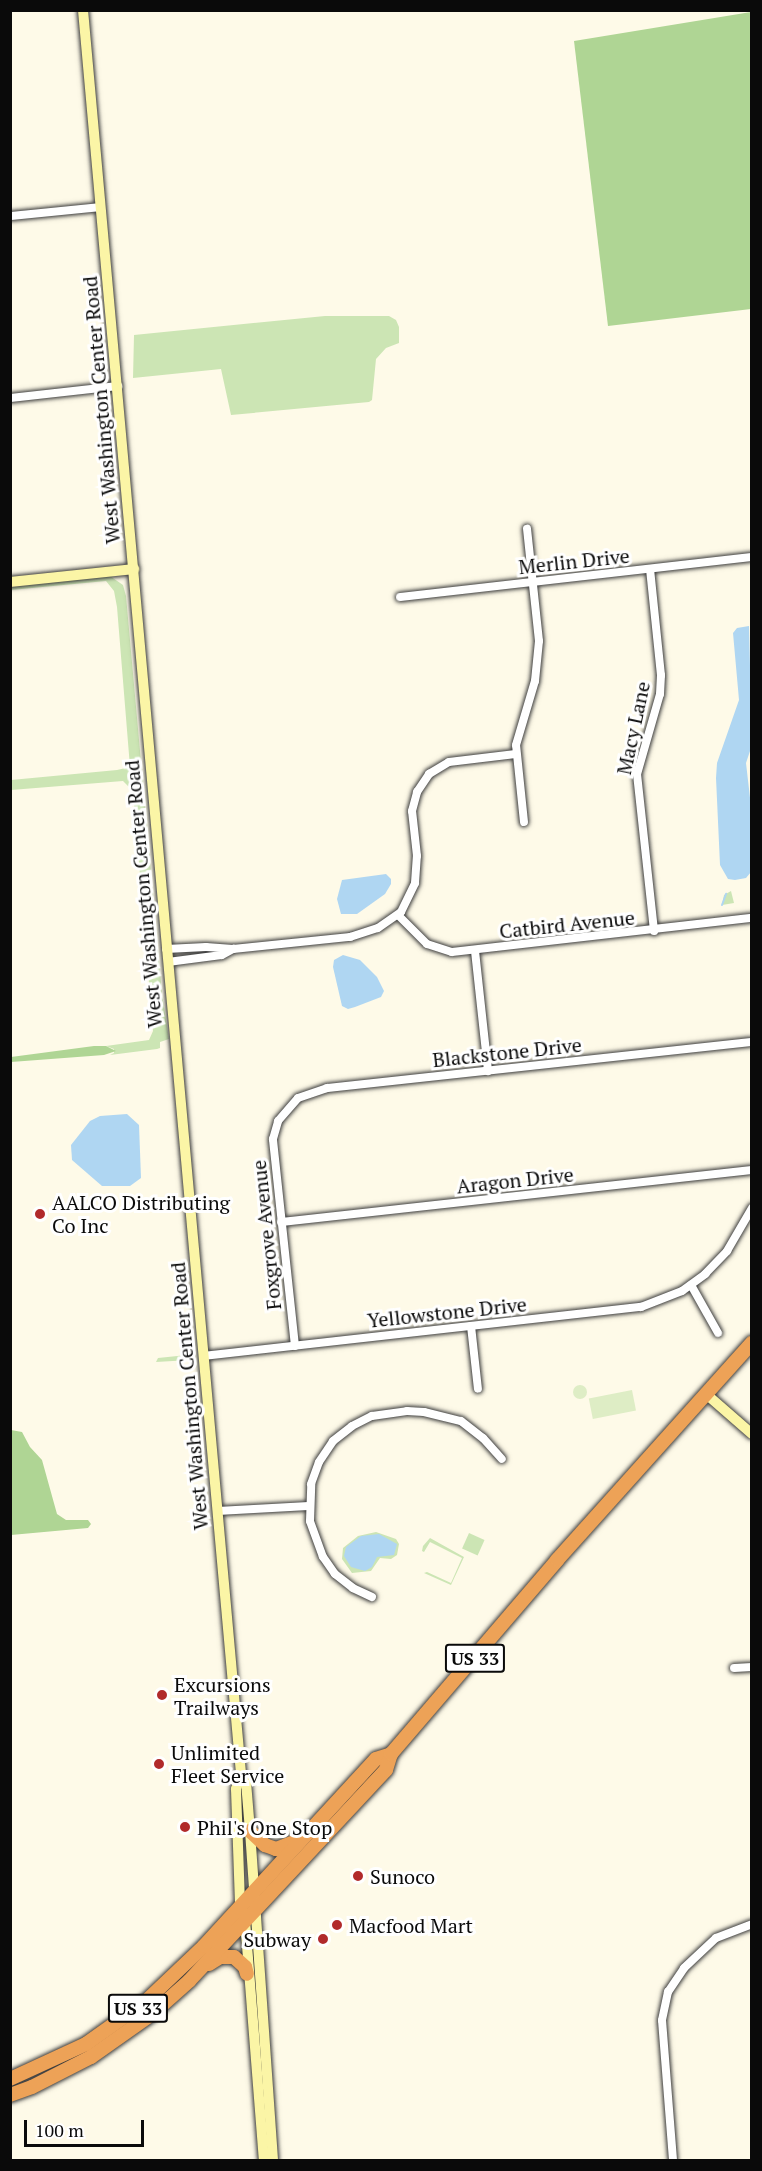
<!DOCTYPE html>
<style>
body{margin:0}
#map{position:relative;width:762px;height:2171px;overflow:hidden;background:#fefae8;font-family:"PT Serif",serif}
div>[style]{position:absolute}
.green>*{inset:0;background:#cce5b4;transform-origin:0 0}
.forest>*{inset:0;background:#afd594}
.pitch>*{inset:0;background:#deedc5;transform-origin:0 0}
.round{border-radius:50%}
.water>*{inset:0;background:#afd6f2}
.stream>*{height:2px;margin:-1px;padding:0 1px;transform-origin:1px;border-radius:1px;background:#afd6f2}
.roads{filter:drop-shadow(0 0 2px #3d3d3d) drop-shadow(0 0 2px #3d3d3d)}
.street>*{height:8px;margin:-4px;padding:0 4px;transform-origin:4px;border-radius:4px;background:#fff}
.secondary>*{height:10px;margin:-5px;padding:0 5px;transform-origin:5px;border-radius:5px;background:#fbf5a6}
.highway>*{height:14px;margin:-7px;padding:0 7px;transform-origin:7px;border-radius:7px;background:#eda257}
.dots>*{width:16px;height:16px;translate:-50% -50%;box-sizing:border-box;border:3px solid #fff;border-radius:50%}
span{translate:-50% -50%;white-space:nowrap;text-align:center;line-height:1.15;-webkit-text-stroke:6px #fff;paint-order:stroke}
.shield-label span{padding:2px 4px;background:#fff;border:2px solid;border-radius:4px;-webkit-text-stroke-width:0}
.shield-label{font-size:18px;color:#0a0a0a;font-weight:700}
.street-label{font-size:20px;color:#0a0a0a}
.poi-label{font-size:20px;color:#0a0a0a}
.left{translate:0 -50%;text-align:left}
.right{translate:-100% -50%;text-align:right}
.frame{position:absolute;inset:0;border:12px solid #0a0a0a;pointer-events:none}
.scale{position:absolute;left:24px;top:2120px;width:120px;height:27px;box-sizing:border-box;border:3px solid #0a0a0a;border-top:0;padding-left:8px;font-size:18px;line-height:21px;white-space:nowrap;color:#0a0a0a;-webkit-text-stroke:4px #fff;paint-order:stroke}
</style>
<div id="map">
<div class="green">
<div style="clip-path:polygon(325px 316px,389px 316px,396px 320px,399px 327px,399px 343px,386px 348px,376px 359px,372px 400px,369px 402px,231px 415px,221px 369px,133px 378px,134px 335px)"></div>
<div style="clip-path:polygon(110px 576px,123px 585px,126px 596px,162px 994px,169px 1039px,160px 1042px,160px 1048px,157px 1049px,110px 1055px,114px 1053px,114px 1049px,106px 1046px,149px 1040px,153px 1031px,133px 791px,123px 781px,11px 790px,11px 780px,117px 770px,130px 767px,117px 607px,114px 591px,106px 581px,11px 590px,11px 587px)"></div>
<div style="clip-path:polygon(731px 891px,734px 903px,722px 905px,724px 895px)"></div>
<div style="clip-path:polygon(187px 1355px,191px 1357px,190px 1360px,156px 1362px,158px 1358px)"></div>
<div style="clip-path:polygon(376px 1532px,396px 1539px,399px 1544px,397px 1555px,391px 1559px,380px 1558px,371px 1571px,352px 1573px,342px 1559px,343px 1548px,358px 1536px)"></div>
<div style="left:469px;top:1533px;width:17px;height:17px;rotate:24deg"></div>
<div style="clip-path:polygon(430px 1538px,464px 1557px,451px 1585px,424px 1573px,427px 1572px,451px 1583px,462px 1558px,430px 1542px,424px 1552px,422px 1551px,423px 1546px)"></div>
</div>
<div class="forest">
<div style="clip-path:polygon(751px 12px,751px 309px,608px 326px,574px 41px)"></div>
<div style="clip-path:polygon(94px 1046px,106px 1046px,116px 1051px,104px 1055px,11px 1062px,11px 1057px)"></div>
<div style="clip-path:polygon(11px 1430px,22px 1432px,30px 1447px,42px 1460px,57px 1514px,66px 1520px,88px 1520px,91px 1524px,88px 1528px,11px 1535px)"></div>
</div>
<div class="pitch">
<div class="round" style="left:573px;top:1385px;width:14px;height:14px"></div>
<div style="left:632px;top:1390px;width:21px;height:44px;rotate:79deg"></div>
</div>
<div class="water">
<div style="clip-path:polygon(749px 626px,752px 745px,746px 763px,752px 815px,751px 872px,746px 878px,735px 880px,728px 879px,720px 865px,716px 778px,717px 763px,739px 700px,733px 633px,737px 628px)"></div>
<div style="clip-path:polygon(386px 874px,391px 879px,391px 884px,385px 894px,357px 914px,341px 914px,337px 899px,342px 880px)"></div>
<div style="clip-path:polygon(343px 955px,360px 960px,377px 977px,384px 991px,381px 997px,355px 1007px,348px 1009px,342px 1006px,333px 967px,334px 960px)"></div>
<div style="clip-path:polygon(127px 1114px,139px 1125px,141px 1178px,130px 1186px,102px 1186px,72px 1160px,71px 1145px,90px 1121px,100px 1116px)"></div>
<div style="clip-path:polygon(379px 1534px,397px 1544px,394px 1555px,377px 1557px,372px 1567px,365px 1571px,351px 1567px,344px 1556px,346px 1547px,361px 1536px)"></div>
</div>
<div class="stream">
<div style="left:722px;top:905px;width:12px;rotate:-70deg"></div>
</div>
<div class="roads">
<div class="street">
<div style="left:10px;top:216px;width:90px;rotate:-5.7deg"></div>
<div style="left:10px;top:398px;width:109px;rotate:-6.3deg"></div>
<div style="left:650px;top:569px;width:107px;rotate:84.1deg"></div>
<div style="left:661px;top:675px;width:19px;rotate:93deg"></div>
<div style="left:660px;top:694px;width:83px;rotate:106deg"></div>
<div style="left:637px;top:774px;width:158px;rotate:83.8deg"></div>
<div style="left:400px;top:597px;width:354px;rotate:-6.5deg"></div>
<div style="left:524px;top:822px;width:77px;rotate:-95.9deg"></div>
<div style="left:516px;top:745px;width:67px;rotate:-73.5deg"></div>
<div style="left:535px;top:681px;width:40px;rotate:-84.3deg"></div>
<div style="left:539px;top:641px;width:113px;rotate:-96.1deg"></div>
<div style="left:398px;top:915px;width:41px;rotate:45deg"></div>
<div style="left:427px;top:944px;width:26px;rotate:18deg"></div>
<div style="left:452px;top:952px;width:302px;rotate:-6.5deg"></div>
<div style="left:166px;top:949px;width:40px;rotate:-2.9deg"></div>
<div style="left:206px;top:947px;width:27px;rotate:4deg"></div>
<div style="left:233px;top:949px;width:118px;rotate:-5.9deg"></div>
<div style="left:350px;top:937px;width:29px;rotate:-18deg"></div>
<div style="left:378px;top:928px;width:28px;rotate:-35deg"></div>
<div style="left:401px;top:912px;width:32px;rotate:-64deg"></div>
<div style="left:415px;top:883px;width:27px;rotate:-86deg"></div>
<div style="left:417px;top:856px;width:45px;rotate:-96.3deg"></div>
<div style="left:412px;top:811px;width:20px;rotate:-75deg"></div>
<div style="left:417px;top:792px;width:22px;rotate:-56deg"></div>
<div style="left:429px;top:774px;width:23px;rotate:-31deg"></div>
<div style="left:449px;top:762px;width:67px;rotate:-6.8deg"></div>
<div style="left:475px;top:951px;width:121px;rotate:83.8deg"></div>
<div style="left:168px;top:962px;width:54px;rotate:-7.4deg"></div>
<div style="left:222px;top:955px;width:13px;rotate:-29deg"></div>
<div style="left:281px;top:1222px;width:474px;rotate:-6.3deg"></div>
<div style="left:691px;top:1285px;width:55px;rotate:60.6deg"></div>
<div style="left:471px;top:1326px;width:63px;rotate:83.7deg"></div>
<div style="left:295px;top:1346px;width:208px;rotate:-96.1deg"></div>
<div style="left:273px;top:1139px;width:19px;rotate:-74deg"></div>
<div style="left:278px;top:1121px;width:30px;rotate:-49deg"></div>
<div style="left:298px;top:1098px;width:31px;rotate:-19deg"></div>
<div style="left:327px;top:1088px;width:427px;rotate:-6.2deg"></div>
<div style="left:203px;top:1356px;width:441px;rotate:-6.4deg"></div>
<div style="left:641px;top:1307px;width:44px;rotate:-21.3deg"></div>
<div style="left:682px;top:1291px;width:29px;rotate:-36deg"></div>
<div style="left:705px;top:1274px;width:32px;rotate:-46deg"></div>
<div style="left:727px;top:1251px;width:50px;rotate:-59.8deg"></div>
<div style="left:217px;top:1511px;width:92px;rotate:-3.1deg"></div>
<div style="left:372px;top:1597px;width:21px;rotate:-155deg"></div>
<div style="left:353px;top:1588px;width:23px;rotate:-142deg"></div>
<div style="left:335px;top:1574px;width:21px;rotate:-125deg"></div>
<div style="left:323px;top:1557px;width:38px;rotate:-110deg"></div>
<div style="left:310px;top:1521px;width:37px;rotate:-88deg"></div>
<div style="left:311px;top:1484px;width:23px;rotate:-70deg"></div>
<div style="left:319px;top:1462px;width:25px;rotate:-56deg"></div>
<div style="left:333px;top:1441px;width:24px;rotate:-38deg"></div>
<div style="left:352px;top:1426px;width:22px;rotate:-27deg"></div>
<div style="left:372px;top:1416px;width:35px;rotate:-8deg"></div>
<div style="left:407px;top:1411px;width:17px;rotate:3deg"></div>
<div style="left:424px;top:1412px;width:38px;rotate:14deg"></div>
<div style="left:461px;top:1421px;width:28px;rotate:38deg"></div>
<div style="left:483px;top:1438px;width:28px;rotate:48deg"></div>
<div style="left:734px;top:1668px;width:18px;rotate:-3deg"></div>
<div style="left:673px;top:2160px;width:140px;rotate:-94.5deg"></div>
<div style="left:662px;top:2020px;width:29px;rotate:-78deg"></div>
<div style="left:668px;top:1992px;width:29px;rotate:-56deg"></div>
<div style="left:684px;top:1968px;width:44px;rotate:-43.2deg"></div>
<div style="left:716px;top:1938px;width:39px;rotate:-21deg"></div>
</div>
<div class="secondary">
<div style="left:83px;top:10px;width:1772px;rotate:84.88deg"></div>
<div style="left:241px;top:1775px;width:15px;rotate:110deg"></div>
<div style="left:236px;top:1789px;width:115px;rotate:88deg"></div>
<div style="left:240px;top:1904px;width:17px;rotate:73deg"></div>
<div style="left:245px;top:1920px;width:241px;rotate:85.5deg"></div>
<div style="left:10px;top:582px;width:125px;rotate:-6deg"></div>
<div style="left:705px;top:1393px;width:62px;rotate:41.1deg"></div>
<div style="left:241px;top:1775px;width:9px;rotate:54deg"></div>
<div style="left:246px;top:1782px;width:49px;rotate:85.3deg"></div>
<div style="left:250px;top:1831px;width:330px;rotate:86deg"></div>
</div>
<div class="highway">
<div style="left:250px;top:1831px;width:21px;rotate:43deg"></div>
<div style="left:265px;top:1845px;width:12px;rotate:20deg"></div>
<div style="left:276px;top:1849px;width:25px;rotate:-21deg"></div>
<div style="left:209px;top:1964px;width:13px;rotate:-32deg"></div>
<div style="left:220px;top:1957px;width:14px"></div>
<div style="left:234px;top:1957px;width:15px;rotate:42deg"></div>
<div style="left:245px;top:1967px;width:7px;rotate:74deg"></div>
<div style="left:10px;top:2079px;width:84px;rotate:-24.7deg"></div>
<div style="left:86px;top:2044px;width:72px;rotate:-35.4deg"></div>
<div style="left:145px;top:2002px;width:81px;rotate:-43.5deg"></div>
<div style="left:204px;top:1946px;width:254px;rotate:-47.4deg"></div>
<div style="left:376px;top:1759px;width:16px;rotate:-18deg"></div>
<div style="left:10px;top:2095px;width:23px;rotate:-20deg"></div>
<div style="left:32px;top:2087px;width:66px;rotate:-27deg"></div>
<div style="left:91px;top:2057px;width:75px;rotate:-35.2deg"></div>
<div style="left:152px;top:2014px;width:50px;rotate:-41.7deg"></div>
<div style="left:189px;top:1981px;width:289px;rotate:-47deg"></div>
<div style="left:386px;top:1770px;width:17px;rotate:-73deg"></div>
<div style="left:391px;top:1754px;width:255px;rotate:-49.4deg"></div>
<div style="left:557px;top:1560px;width:292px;rotate:-48.1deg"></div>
</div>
</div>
<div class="dots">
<div style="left:40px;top:1214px;background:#b12a2b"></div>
<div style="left:162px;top:1695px;background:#b12a2b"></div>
<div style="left:159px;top:1764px;background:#b12a2b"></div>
<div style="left:185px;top:1827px;background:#b12a2b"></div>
<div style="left:358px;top:1876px;background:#b12a2b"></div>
<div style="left:337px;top:1925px;background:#b12a2b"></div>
<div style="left:323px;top:1939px;background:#b12a2b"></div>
</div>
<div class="shield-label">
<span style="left:475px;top:1658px">US 33</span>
<span style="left:138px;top:2008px">US 33</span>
</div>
<div class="street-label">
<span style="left:101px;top:410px;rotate:-95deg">West Washington Center Road</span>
<span style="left:574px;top:561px;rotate:-6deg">Merlin Drive</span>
<span style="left:633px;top:728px;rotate:-78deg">Macy Lane</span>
<span style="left:143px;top:894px;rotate:-95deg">West Washington Center Road</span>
<span style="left:567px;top:924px;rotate:-6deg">Catbird Avenue</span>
<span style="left:507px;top:1052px;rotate:-6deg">Blackstone Drive</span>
<span style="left:515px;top:1180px;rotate:-6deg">Aragon Drive</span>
<span style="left:266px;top:1235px;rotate:-96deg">Foxgrove Avenue</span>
<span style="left:447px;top:1312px;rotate:-6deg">Yellowstone Drive</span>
<span style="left:189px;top:1396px;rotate:-95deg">West Washington Center Road</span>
</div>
<div class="poi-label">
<span class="left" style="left:52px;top:1214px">AALCO Distributing<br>Co Inc</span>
<span class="left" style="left:174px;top:1696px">Excursions<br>Trailways</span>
<span class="left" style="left:171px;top:1764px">Unlimited<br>Fleet Service</span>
<span class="left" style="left:197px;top:1827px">Phil's One Stop</span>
<span class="left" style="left:370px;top:1876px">Sunoco</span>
<span class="left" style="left:349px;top:1925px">Macfood Mart</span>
<span class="right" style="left:311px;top:1939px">Subway</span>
</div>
<div class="frame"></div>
<div class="scale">100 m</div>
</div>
